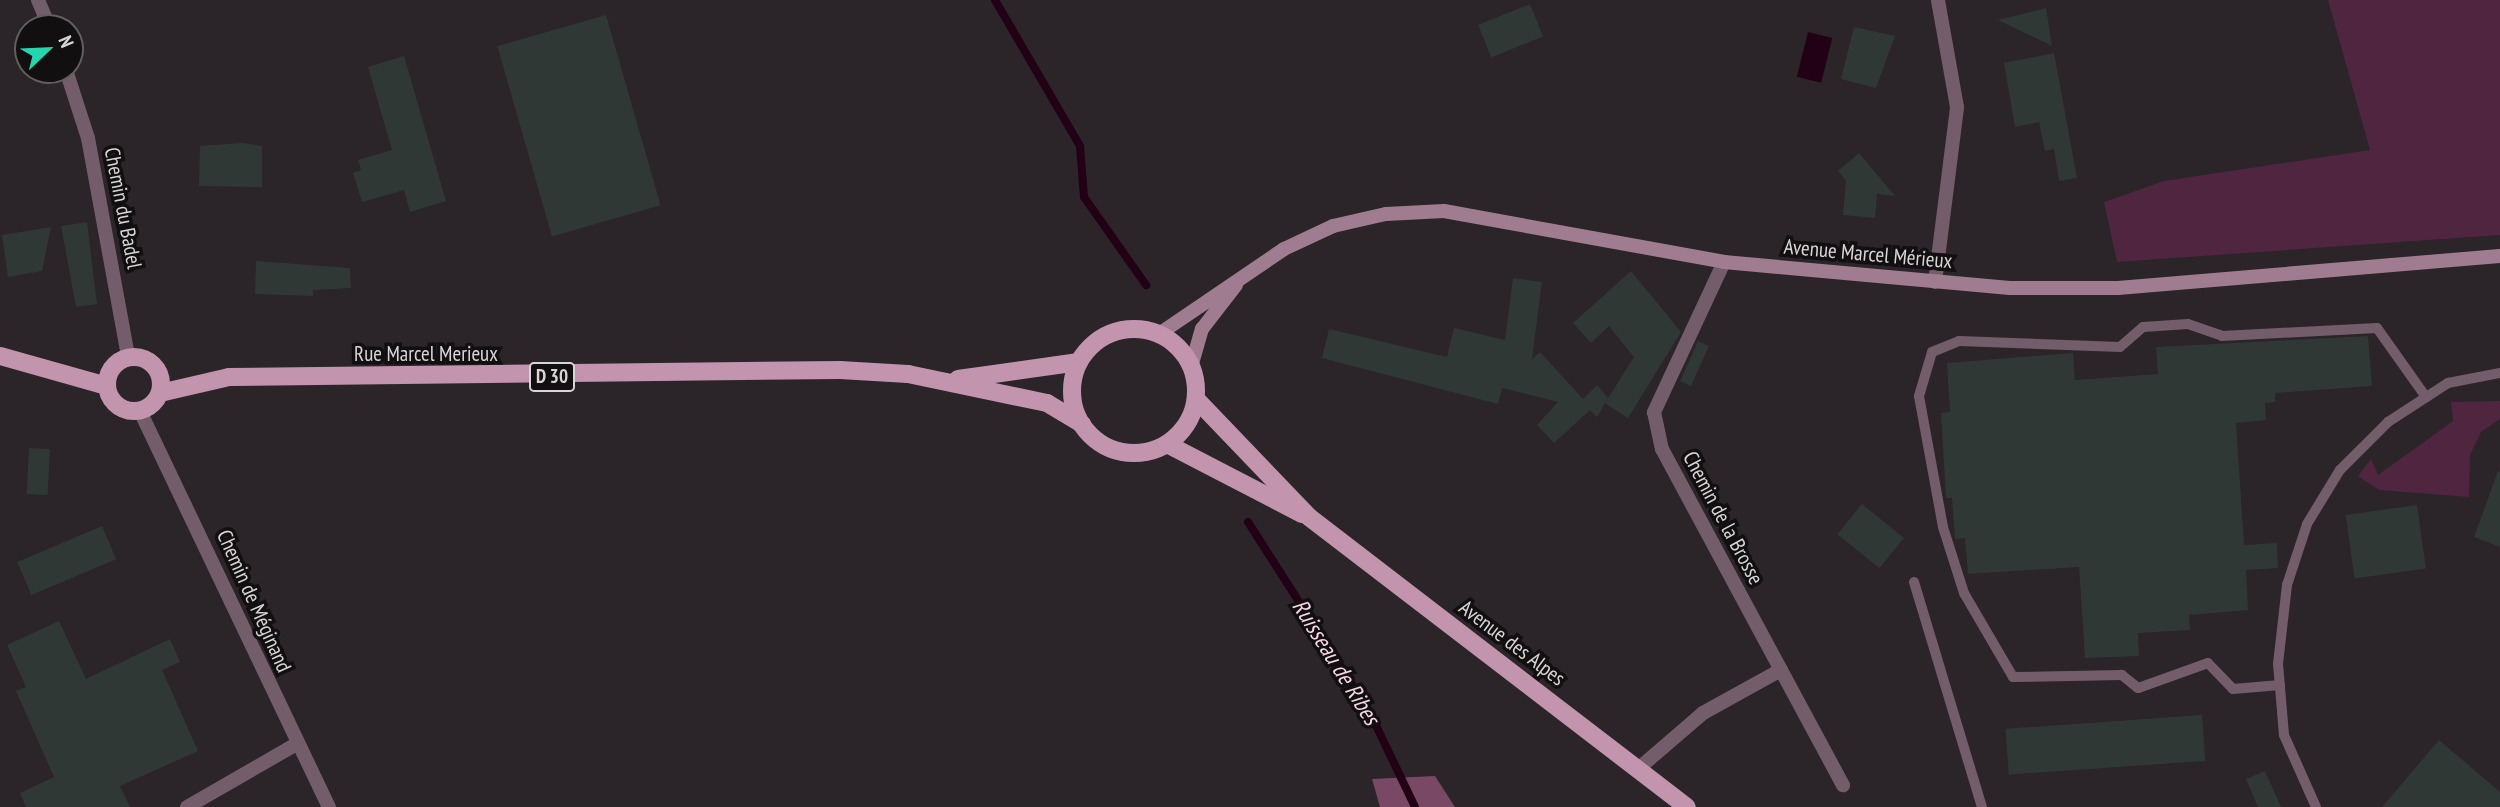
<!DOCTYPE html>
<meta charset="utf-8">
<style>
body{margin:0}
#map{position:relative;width:2500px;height:807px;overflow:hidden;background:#2b2428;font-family:"PT Sans Narrow",sans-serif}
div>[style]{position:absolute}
.green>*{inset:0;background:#4f253f}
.forest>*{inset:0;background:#794865}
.water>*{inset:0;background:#220016;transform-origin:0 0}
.stream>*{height:8px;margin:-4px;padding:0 4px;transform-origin:4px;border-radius:4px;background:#220016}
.building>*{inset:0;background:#303835;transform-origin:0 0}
.service>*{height:10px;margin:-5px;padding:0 5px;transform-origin:5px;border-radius:5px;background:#745d6a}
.minor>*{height:14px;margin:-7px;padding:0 7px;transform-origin:7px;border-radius:7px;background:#745d6a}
.secondary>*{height:14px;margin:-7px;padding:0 7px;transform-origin:7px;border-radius:7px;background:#a07c90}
.primary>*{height:18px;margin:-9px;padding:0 9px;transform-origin:9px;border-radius:9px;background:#c294ae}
.primary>.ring{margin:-9px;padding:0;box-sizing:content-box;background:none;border:18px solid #c294ae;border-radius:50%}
span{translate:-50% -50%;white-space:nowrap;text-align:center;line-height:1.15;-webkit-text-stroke:7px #110f10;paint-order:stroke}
.shield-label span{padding:2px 5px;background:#110f10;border:2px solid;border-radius:5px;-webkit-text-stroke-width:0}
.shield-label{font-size:19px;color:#d9d5d7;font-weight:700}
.street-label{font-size:21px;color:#d9d5d7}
.water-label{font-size:23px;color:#f8d7e9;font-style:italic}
.north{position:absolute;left:14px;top:14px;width:70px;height:70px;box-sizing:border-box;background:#110f10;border:2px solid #615e60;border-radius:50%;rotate:67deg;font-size:19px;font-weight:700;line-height:28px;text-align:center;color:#d9d5d7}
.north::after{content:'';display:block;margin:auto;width:24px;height:32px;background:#25d5ae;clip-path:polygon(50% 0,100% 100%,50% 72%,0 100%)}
</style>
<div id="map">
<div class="green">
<div style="clip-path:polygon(2328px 0,2500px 0,2500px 235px,2117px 262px,2104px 202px,2164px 181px,2370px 150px)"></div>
<div style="clip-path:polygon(2500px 401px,2500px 419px,2481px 432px,2470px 455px,2469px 497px,2379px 490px,2358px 476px,2371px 459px,2378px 475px,2453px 421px,2451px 402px)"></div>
</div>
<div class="forest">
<div style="clip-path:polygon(1435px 776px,1455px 807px,1380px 807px,1372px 779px)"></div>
</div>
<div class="water">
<div style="left:1808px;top:32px;width:25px;height:46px;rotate:14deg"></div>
</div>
<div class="stream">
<div style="left:995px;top:0;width:169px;rotate:59.8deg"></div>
<div style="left:1080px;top:146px;width:51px;rotate:85.5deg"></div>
<div style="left:1084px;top:197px;width:108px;rotate:54.8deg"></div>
<div style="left:1248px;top:522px;width:227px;rotate:57.4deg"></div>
<div style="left:1370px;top:713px;width:104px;rotate:64.4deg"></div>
</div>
<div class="building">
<div style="left:1530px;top:4px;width:35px;height:56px;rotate:68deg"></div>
<div style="clip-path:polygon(2046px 8px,2052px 46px,1998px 20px)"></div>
<div style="left:606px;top:15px;width:198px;height:113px;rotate:74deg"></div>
<div style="clip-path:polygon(1854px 27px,1895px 36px,1876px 88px,1841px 79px)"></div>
<div style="clip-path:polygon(2054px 53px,2077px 178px,2059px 181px,2054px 149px,2045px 151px,2039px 122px,2015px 127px,2004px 63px)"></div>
<div style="clip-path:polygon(404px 56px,446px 201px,410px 212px,404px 190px,362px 202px,353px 173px,361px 170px,358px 160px,392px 150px,368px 67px)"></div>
<div style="clip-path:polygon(242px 143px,262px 146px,262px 187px,199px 186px,200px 146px)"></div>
<div style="clip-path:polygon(1859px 153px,1895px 196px,1877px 194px,1875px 218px,1843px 215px,1846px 181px,1838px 171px)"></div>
<div style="clip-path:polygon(87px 222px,97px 304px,76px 307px,61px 226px)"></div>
<div style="clip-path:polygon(51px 227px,42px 271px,8px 277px,2px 235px)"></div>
<div style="clip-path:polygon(256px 261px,350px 268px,351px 288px,313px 290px,313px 296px,255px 294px)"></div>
<div style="clip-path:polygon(1631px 271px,1681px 332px,1628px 418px,1605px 403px,1634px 357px,1609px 326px,1591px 343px,1573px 323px)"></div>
<div style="clip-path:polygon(1513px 278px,1542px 282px,1532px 359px,1540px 352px,1583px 399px,1597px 385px,1608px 398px,1597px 417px,1590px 410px,1554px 443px,1537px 425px,1558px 402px,1502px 388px,1498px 404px,1322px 358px,1329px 329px,1447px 357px,1454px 328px,1505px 340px)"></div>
<div style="clip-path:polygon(2368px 336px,2372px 386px,2275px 393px,2275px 402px,2265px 403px,2266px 420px,2236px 423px,2244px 545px,2277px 543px,2278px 568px,2246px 570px,2248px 610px,2189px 615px,2190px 630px,2138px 633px,2139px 656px,2085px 658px,2079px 567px,1968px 574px,1965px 538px,1955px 539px,1952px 498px,1946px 498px,1941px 413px,1950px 412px,1947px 363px,2073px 353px,2075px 380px,2158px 374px,2156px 347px)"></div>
<div style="left:1698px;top:341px;width:12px;height:44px;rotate:24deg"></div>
<div style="left:29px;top:448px;width:21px;height:46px;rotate:3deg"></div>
<div style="clip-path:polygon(2498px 471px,2500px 472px,2500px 547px,2474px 537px)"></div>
<div style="left:1862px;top:504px;width:54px;height:39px;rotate:39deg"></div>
<div style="left:2417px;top:505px;width:64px;height:72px;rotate:82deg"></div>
<div style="left:102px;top:526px;width:36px;height:92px;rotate:67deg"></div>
<div style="clip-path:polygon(59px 621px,86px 679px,170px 639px,180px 662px,162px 670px,198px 751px,120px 786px,130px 807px,26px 807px,20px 793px,54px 777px,16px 691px,26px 687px,7px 645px)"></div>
<div style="left:2202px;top:715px;width:46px;height:197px;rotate:86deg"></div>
<div style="clip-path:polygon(2439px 740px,2500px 792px,2500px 807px,2382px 807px)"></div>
<div style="clip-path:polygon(2265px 771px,2281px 807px,2258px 807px,2246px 779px)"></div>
</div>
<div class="service">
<div style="left:1914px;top:582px;width:235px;rotate:73.2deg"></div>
<div style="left:2280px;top:685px;width:47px;rotate:175.1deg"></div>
<div style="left:2233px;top:689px;width:36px;rotate:-134deg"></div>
<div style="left:2208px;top:663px;width:74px;rotate:160.3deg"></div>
<div style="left:2138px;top:688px;width:21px;rotate:-141deg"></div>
<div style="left:2122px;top:675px;width:109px;rotate:178.9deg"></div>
<div style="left:2013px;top:677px;width:97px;rotate:-120.3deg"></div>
<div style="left:1964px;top:593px;width:69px;rotate:-107.7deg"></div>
<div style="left:1943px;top:527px;width:133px;rotate:-100.4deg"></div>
<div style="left:1919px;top:396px;width:46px;rotate:-73.5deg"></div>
<div style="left:1932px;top:352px;width:29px;rotate:-22deg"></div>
<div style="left:1959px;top:341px;width:161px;rotate:2.1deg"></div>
<div style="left:2120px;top:347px;width:30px;rotate:-41deg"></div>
<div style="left:2143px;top:327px;width:45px;rotate:-3.8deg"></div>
<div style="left:2188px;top:324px;width:36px;rotate:19deg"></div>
<div style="left:2222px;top:336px;width:155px;rotate:-3deg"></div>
<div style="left:2377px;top:328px;width:85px;rotate:54.6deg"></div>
<div style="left:2316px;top:807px;width:79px;rotate:-114deg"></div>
<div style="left:2284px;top:735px;width:71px;rotate:-94.8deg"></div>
<div style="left:2278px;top:664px;width:80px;rotate:-83.5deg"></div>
<div style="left:2287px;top:585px;width:64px;rotate:-71.8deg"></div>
<div style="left:2307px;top:524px;width:63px;rotate:-58.6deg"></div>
<div style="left:2340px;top:470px;width:68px;rotate:-45deg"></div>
<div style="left:2388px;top:422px;width:72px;rotate:-33deg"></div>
<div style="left:2448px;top:383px;width:53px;rotate:-10.9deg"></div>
</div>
<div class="minor">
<div style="left:38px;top:0;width:30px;rotate:67deg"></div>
<div style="left:66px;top:70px;width:71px;rotate:72.1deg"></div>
<div style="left:88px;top:138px;width:223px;rotate:79.6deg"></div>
<div style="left:1724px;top:262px;width:166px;rotate:115deg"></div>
<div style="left:1654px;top:412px;width:38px;rotate:78deg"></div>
<div style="left:1662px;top:449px;width:382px;rotate:61.7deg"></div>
<div style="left:1935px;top:282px;width:176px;rotate:-82.8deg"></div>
<div style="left:1957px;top:107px;width:109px;rotate:-100.1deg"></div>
<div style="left:140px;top:411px;width:439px;rotate:64.5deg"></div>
<div style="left:1638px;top:769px;width:86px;rotate:-40.7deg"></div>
<div style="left:1703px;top:713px;width:89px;rotate:-28.9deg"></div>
<div style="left:187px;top:807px;width:125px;rotate:-29.9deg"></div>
</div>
<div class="secondary">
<div style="left:1159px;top:334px;width:151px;rotate:-34.2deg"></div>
<div style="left:1284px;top:249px;width:54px;rotate:-25.1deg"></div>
<div style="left:1333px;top:226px;width:54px;rotate:-12.8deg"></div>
<div style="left:1386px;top:214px;width:58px;rotate:-3deg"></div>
<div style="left:1444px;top:211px;width:285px;rotate:10.3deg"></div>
<div style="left:1724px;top:262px;width:287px;rotate:5.2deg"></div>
<div style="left:2010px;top:288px;width:108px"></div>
<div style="left:2118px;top:288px;width:383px;rotate:-4.8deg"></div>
<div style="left:1191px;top:367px;width:40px;rotate:-74deg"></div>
<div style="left:1202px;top:329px;width:56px;rotate:-52.3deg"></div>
</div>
<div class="primary">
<div class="ring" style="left:1072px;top:329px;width:106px;height:106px"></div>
<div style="left:0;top:356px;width:111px;rotate:15.7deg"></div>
<div class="ring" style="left:107px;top:357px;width:36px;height:36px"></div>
<div style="left:958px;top:379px;width:122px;rotate:-8deg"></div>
<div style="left:160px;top:393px;width:71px;rotate:-13.1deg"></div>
<div style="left:229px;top:377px;width:611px;rotate:-0.66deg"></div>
<div style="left:840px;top:370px;width:68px;rotate:3.4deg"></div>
<div style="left:908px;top:374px;width:142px;rotate:11.8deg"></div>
<div style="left:1047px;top:403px;width:41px;rotate:31deg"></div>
<div style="left:1196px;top:399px;width:163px;rotate:46.2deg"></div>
<div style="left:1309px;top:517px;width:476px;rotate:37.5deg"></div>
<div style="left:1167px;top:444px;width:152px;rotate:27.4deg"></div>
</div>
<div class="shield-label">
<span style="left:552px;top:377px">D 30</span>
</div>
<div class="street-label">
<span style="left:123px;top:208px;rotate:79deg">Chemin du Badel</span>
<span style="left:1868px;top:254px;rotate:5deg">Avenue Marcel Mérieux</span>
<span style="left:426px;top:354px">Rue Marcel Merieux</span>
<span style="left:1723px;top:518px;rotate:62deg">Chemin de la Brosse</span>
<span style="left:254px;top:601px;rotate:66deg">Chemin de Méginand</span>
<span style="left:1512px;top:643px;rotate:37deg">Avenue des Alpes</span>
</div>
<div class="water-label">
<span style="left:1336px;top:662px;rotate:58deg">Ruisseau de Ribes</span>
</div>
<div class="north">N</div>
</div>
